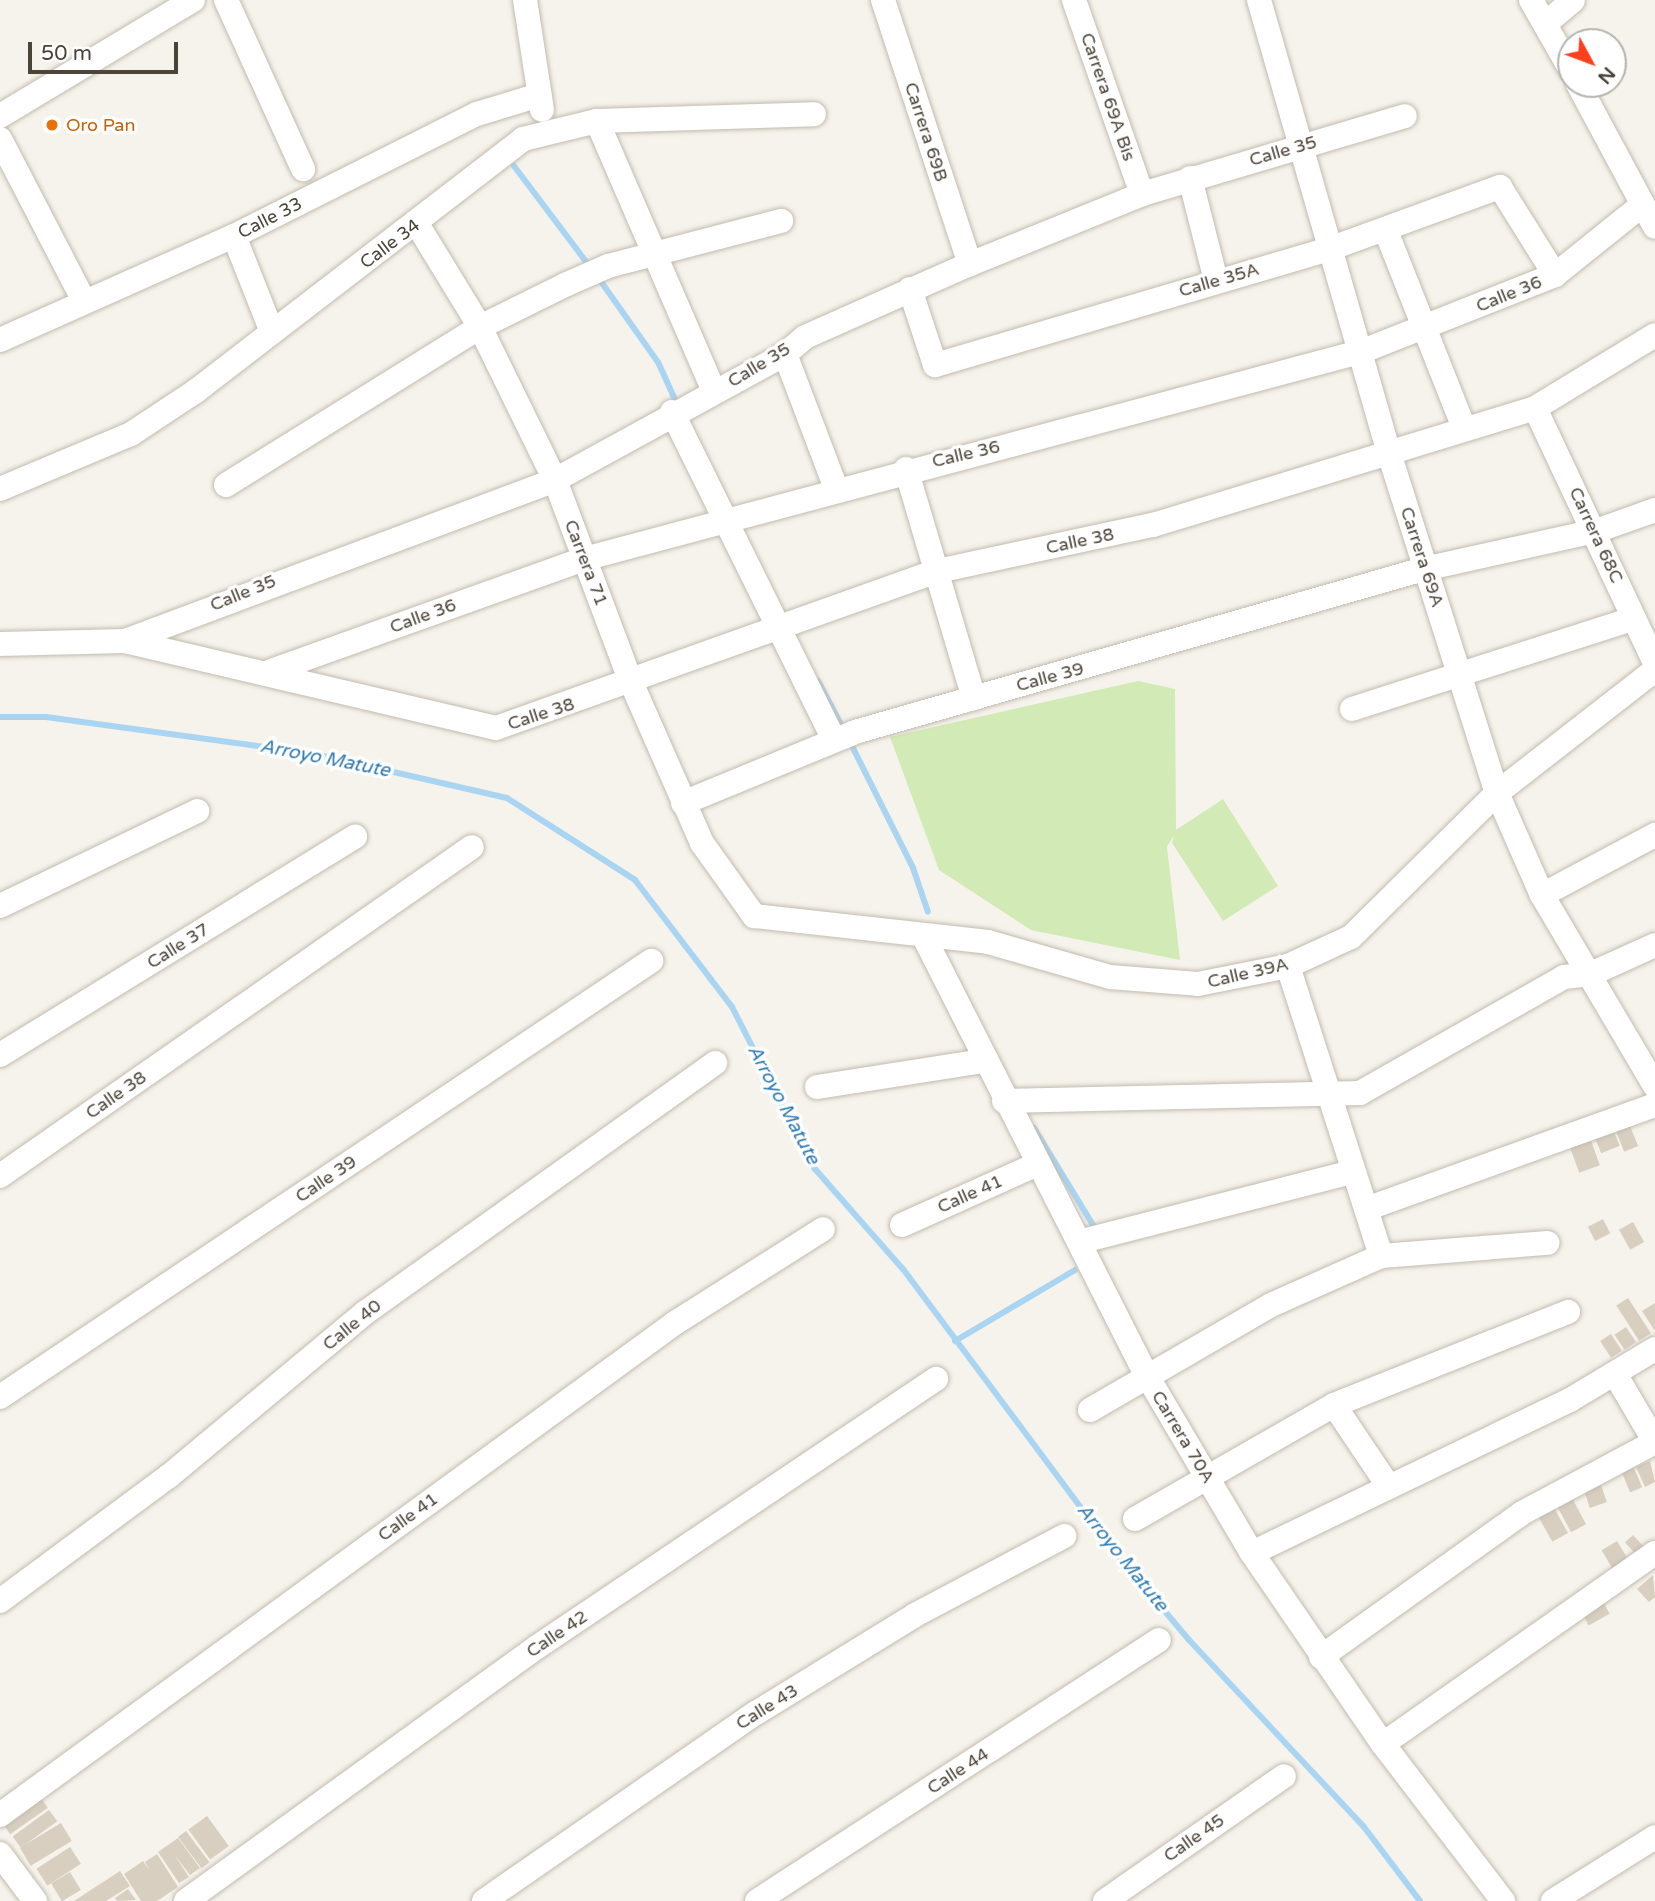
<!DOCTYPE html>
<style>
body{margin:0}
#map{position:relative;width:1655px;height:1901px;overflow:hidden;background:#f6f3ec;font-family:"Varela Round",sans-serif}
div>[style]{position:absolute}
.green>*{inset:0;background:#d2eab5}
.stream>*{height:6px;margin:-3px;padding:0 3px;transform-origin:3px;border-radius:3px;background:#a9d4f2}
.building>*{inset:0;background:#d8cfc1;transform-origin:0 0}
.roads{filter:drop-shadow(0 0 2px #c2bbae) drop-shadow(0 0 2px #c2bbae)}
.minor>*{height:24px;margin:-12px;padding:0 12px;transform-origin:12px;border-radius:12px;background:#fff}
.dots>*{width:19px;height:19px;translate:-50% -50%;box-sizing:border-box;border:4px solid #fff;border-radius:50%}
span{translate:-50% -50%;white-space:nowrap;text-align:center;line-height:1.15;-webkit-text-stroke:7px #fff;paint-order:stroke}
.street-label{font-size:18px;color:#4b4439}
.food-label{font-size:18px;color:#c56008}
.left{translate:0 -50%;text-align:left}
.water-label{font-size:19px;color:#2e7ab2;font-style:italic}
.north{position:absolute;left:1557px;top:28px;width:70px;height:70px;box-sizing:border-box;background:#fff;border:2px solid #b7b4b0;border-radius:50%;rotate:131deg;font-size:19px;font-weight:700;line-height:28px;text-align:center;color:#4b4439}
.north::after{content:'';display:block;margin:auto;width:24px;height:32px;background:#fc3f1d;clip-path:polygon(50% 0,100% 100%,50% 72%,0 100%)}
.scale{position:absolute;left:28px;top:42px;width:150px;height:32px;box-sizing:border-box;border:4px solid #4b4439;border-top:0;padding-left:9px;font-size:21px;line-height:24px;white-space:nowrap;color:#4b4439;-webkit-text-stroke:5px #fff;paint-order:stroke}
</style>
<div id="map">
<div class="green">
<div style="clip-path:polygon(1138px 681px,1175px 689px,1176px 830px,1223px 799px,1278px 886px,1223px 921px,1172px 843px,1174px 835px,1167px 847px,1180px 960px,1031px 930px,939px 870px,890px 737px)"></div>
</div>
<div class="stream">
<div style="left:514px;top:166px;width:128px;rotate:53deg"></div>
<div style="left:597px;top:276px;width:105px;rotate:54.7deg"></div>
<div style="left:658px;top:362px;width:48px;rotate:65.6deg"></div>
<div style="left:818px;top:681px;width:55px;rotate:62deg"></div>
<div style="left:0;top:717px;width:46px"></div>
<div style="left:46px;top:717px;width:272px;rotate:7.8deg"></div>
<div style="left:315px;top:754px;width:197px;rotate:12.9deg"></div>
<div style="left:507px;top:798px;width:152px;rotate:32.6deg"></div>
<div style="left:635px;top:880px;width:160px;rotate:52.6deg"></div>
<div style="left:732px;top:1007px;width:182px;rotate:62.9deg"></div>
<div style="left:815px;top:1169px;width:133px;rotate:48.7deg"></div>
<div style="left:903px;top:1269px;width:337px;rotate:53.3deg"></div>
<div style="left:1104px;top:1539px;width:132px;rotate:49.9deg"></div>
<div style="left:1189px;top:1640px;width:256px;rotate:46.9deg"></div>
<div style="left:1364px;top:1827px;width:93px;rotate:52.9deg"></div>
<div style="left:849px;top:740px;width:143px;rotate:63.4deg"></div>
<div style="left:913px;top:868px;width:46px;rotate:71.2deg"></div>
<div style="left:1034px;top:1128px;width:114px;rotate:58.7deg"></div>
<div style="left:955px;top:1341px;width:139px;rotate:-30.6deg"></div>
</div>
<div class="building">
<div style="left:1628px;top:1121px;width:27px;height:15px;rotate:68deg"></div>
<div style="left:1613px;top:1129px;width:18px;height:20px;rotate:68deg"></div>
<div style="left:1590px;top:1138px;width:29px;height:22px;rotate:70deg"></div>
<div style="left:1603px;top:1219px;width:16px;height:17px;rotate:63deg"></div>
<div style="left:1633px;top:1222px;width:23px;height:16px;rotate:61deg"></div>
<div style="left:1628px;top:1298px;width:42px;height:14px;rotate:57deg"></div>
<div style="clip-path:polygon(1655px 1303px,1655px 1331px,1642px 1311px)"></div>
<div style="left:1626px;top:1327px;width:18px;height:14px;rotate:56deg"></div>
<div style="left:1611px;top:1334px;width:20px;height:13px;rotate:57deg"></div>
<div style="clip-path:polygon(1650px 1461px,1655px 1482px,1645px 1487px,1636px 1467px)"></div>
<div style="left:1634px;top:1468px;width:21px;height:13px;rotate:67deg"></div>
<div style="left:1601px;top:1485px;width:18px;height:18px;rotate:71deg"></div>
<div style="left:1571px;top:1496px;width:32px;height:17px;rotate:62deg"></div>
<div style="left:1553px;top:1506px;width:31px;height:18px;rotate:61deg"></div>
<div style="left:1633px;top:1535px;width:19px;height:11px;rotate:47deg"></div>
<div style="left:1617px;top:1541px;width:21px;height:18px;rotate:59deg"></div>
<div style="clip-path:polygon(1653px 1575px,1655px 1597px,1649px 1602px,1637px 1589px)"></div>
<div style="left:1601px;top:1598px;width:18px;height:24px;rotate:61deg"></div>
<div style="left:41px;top:1798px;width:12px;height:46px;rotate:55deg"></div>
<div style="left:49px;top:1810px;width:14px;height:45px;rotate:54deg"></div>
<div style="left:207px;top:1816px;width:37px;height:23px;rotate:54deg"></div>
<div style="left:61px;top:1823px;width:21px;height:48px;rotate:59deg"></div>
<div style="left:186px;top:1831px;width:39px;height:10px;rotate:53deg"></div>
<div style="clip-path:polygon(178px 1838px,200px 1868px,190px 1875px,174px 1854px,189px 1877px,179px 1883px,158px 1852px)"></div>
<div style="left:70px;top:1847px;width:20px;height:40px;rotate:57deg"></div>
<div style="clip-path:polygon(157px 1854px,178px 1887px,157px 1901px,141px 1901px,124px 1874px,143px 1861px,150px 1871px,145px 1862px)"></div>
<div style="clip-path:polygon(120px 1871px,130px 1886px,106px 1901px,74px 1901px)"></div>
<div style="left:70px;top:1872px;width:21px;height:22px;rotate:59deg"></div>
<div style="clip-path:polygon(128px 1889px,136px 1900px,117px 1901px,115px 1898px)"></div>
</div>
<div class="roads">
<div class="minor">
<div style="left:226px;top:0;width:186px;rotate:65.5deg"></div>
<div style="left:525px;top:0;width:111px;rotate:81.2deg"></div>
<div style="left:883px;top:0;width:278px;rotate:71.8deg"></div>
<div style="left:1074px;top:0;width:206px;rotate:70.7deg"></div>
<div style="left:1259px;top:0;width:471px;rotate:74deg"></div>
<div style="left:1389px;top:453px;width:357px;rotate:72.4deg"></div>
<div style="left:1497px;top:793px;width:111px;rotate:66.2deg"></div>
<div style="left:1542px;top:895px;width:222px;rotate:59.4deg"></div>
<div style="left:1531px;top:0;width:81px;rotate:60.3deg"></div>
<div style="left:1546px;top:23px;width:35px;rotate:-40deg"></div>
<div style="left:1578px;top:84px;width:162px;rotate:61.7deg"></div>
<div style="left:0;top:116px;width:225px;rotate:-31deg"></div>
<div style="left:597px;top:121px;width:294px;rotate:66.6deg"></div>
<div style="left:0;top:139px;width:182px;rotate:62.6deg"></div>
<div style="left:1190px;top:178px;width:106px;rotate:75.8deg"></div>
<div style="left:417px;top:224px;width:121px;rotate:58.5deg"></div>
<div style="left:480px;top:327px;width:170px;rotate:63.9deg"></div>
<div style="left:555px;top:480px;width:216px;rotate:69.4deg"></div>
<div style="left:631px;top:682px;width:176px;rotate:66.2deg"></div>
<div style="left:702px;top:843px;width:90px;rotate:54.5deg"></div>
<div style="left:754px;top:916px;width:235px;rotate:6.3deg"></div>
<div style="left:988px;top:942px;width:127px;rotate:16deg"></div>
<div style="left:1110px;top:977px;width:88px;rotate:4.5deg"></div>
<div style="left:1198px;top:984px;width:92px;rotate:-11.3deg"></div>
<div style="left:1288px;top:966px;width:69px;rotate:-24.7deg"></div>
<div style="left:1351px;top:937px;width:205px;rotate:-44.6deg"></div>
<div style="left:1497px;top:793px;width:200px;rotate:-37.9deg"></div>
<div style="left:1386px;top:231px;width:212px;rotate:68.4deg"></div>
<div style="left:234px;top:236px;width:103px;rotate:68.4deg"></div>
<div style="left:910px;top:289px;width:80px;rotate:71.8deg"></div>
<div style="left:935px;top:365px;width:414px;rotate:-16.4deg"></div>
<div style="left:1332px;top:248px;width:179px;rotate:-20deg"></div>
<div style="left:1500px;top:187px;width:104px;rotate:58deg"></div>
<div style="left:0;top:340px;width:256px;rotate:-24deg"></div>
<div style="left:234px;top:236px;width:272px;rotate:-26.7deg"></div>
<div style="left:477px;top:114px;width:65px;rotate:-17deg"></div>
<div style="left:785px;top:354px;width:143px;rotate:69.2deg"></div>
<div style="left:1535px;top:408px;width:282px;rotate:64.8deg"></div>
<div style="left:672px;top:412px;width:366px;rotate:63.7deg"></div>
<div style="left:906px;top:469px;width:239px;rotate:73.5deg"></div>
<div style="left:226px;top:485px;width:299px;rotate:-31.9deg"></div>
<div style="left:480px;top:327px;width:97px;rotate:-26.3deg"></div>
<div style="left:567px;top:284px;width:45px;rotate:-23.7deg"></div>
<div style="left:608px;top:266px;width:179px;rotate:-14.6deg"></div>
<div style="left:0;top:489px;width:142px;rotate:-22.8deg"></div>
<div style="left:131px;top:434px;width:78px;rotate:-33.5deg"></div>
<div style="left:196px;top:391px;width:413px;rotate:-37.6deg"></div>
<div style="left:523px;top:139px;width:76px;rotate:-13.7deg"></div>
<div style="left:597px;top:121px;width:217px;rotate:-1.8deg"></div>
<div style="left:125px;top:641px;width:459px;rotate:-20.5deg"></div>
<div style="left:555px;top:480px;width:262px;rotate:-28.7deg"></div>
<div style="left:785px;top:354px;width:26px;rotate:-40deg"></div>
<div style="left:805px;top:337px;width:180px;rotate:-23.9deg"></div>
<div style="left:970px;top:264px;width:186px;rotate:-22.1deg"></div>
<div style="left:1142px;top:194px;width:274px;rotate:-16.5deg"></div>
<div style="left:0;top:644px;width:125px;rotate:-1.4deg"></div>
<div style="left:125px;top:641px;width:381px;rotate:13.2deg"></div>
<div style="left:496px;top:728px;width:464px;rotate:-19.6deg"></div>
<div style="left:933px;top:572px;width:225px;rotate:-12.1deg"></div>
<div style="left:1153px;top:525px;width:400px;rotate:-17deg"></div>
<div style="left:1535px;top:408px;width:140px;rotate:-31.3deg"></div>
<div style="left:271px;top:671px;width:332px;rotate:-19.7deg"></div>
<div style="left:584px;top:559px;width:806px;rotate:-14.95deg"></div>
<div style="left:1363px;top:351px;width:206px;rotate:-21.6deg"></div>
<div style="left:1555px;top:275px;width:112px;rotate:-38.8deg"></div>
<div style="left:1352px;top:709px;width:295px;rotate:-17.8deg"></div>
<div style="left:683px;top:803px;width:186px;rotate:-22.4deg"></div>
<div style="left:855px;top:732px;width:592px;rotate:-15.99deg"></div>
<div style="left:1424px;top:569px;width:176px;rotate:-12.5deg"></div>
<div style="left:1596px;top:531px;width:63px;rotate:-19.6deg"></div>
<div style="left:1542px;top:895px;width:128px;rotate:-28deg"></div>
<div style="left:0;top:906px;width:219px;rotate:-25.7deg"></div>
<div style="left:924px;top:937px;width:490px;rotate:63.1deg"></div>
<div style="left:1146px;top:1374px;width:208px;rotate:59.4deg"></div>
<div style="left:1252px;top:1553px;width:232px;rotate:55.6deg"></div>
<div style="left:1383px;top:1744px;width:198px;rotate:52.6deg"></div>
<div style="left:1288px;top:966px;width:305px;rotate:72.2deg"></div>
<div style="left:0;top:1055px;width:417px;rotate:-31.6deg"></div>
<div style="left:817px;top:1087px;width:168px;rotate:-8.9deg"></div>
<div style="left:1004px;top:1101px;width:356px;rotate:-1.3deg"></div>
<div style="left:1360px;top:1093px;width:235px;rotate:-29.6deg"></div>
<div style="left:1564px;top:977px;width:27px;rotate:-6deg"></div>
<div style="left:1591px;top:974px;width:70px;rotate:-24.4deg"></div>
<div style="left:0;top:1176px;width:575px;rotate:-34.88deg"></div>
<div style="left:1366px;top:1209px;width:307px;rotate:-19.8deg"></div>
<div style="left:902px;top:1225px;width:149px;rotate:-24.2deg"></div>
<div style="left:1083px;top:1241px;width:278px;rotate:-14.4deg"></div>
<div style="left:1615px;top:1374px;width:79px;rotate:59.5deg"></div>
<div style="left:0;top:1397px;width:784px;rotate:-33.81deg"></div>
<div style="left:1334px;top:1405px;width:95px;rotate:56.1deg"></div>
<div style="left:1090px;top:1410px;width:209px;rotate:-30.1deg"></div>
<div style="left:1271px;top:1305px;width:120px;rotate:-24deg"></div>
<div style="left:1381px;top:1256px;width:167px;rotate:-4.5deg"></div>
<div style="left:1135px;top:1519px;width:229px;rotate:-29.8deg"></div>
<div style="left:1334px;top:1405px;width:252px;rotate:-21.7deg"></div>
<div style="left:1252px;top:1553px;width:353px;rotate:-25.7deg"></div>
<div style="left:1570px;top:1400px;width:99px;rotate:-31deg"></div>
<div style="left:0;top:1601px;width:210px;rotate:-36.5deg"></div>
<div style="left:169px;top:1476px;width:256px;rotate:-39.8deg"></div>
<div style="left:366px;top:1312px;width:429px;rotate:-35.5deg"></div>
<div style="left:1321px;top:1657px;width:247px;rotate:-35.6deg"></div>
<div style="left:1522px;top:1513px;width:151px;rotate:-28.1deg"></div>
<div style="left:1383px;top:1744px;width:332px;rotate:-35.1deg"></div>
<div style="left:0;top:1815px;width:835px;rotate:-36.09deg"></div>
<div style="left:675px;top:1323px;width:175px;rotate:-32.4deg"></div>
<div style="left:0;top:1854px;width:59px;rotate:53.3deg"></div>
<div style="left:186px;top:1901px;width:433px;rotate:-35.9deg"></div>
<div style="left:537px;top:1647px;width:481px;rotate:-33.9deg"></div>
<div style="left:484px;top:1901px;width:331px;rotate:-34.7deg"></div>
<div style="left:756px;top:1713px;width:187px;rotate:-31.6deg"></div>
<div style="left:915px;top:1615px;width:169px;rotate:-27.9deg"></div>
<div style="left:757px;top:1901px;width:479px;rotate:-33deg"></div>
<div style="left:1105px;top:1901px;width:218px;rotate:-34.9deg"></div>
<div style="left:1553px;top:1901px;width:120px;rotate:-32.1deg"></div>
</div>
</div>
<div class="dots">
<div style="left:52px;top:125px;background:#e8710a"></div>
</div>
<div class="street-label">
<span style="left:1108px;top:97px;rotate:71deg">Carrera 69A Bis</span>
<span style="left:926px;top:132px;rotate:72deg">Carrera 69B</span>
<span style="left:1283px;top:151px;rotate:-16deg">Calle 35</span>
<span style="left:270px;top:218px;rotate:-27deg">Calle 33</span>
<span style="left:390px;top:244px;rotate:-37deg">Calle 34</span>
<span style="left:1219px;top:280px;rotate:-16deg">Calle 35A</span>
<span style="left:1509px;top:294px;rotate:-22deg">Calle 36</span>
<span style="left:759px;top:365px;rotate:-31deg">Calle 35</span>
<span style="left:966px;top:454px;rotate:-13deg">Calle 36</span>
<span style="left:1596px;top:535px;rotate:65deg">Carrera 68C</span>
<span style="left:1080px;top:541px;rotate:-12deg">Calle 38</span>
<span style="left:1422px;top:557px;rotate:72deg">Carrera 69A</span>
<span style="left:586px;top:563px;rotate:69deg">Carrera 71</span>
<span style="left:243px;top:593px;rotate:-22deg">Calle 35</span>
<span style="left:423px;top:616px;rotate:-20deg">Calle 36</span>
<span style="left:1050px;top:677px;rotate:-15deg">Calle 39</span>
<span style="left:541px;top:714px;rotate:-18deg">Calle 38</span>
<span style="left:178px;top:946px;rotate:-32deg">Calle 37</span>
<span style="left:1248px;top:973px;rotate:-13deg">Calle 39A</span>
<span style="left:116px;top:1095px;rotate:-35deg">Calle 38</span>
<span style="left:326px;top:1179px;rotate:-34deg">Calle 39</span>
<span style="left:970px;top:1194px;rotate:-24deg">Calle 41</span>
<span style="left:352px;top:1325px;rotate:-39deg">Calle 40</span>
<span style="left:1183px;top:1437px;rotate:59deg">Carrera 70A</span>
<span style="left:408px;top:1517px;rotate:-36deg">Calle 41</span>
<span style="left:557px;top:1634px;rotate:-34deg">Calle 42</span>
<span style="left:767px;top:1707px;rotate:-32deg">Calle 43</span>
<span style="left:958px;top:1771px;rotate:-33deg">Calle 44</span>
<span style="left:1194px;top:1838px;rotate:-35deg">Calle 45</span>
</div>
<div class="food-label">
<span class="left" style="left:66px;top:125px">Oro Pan</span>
</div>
<div class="water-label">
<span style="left:325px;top:759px;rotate:11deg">Arroyo Matute</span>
<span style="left:783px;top:1105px;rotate:62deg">Arroyo Matute</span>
<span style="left:1122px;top:1558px;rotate:51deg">Arroyo Matute</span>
</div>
<div class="north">N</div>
<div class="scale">50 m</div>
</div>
